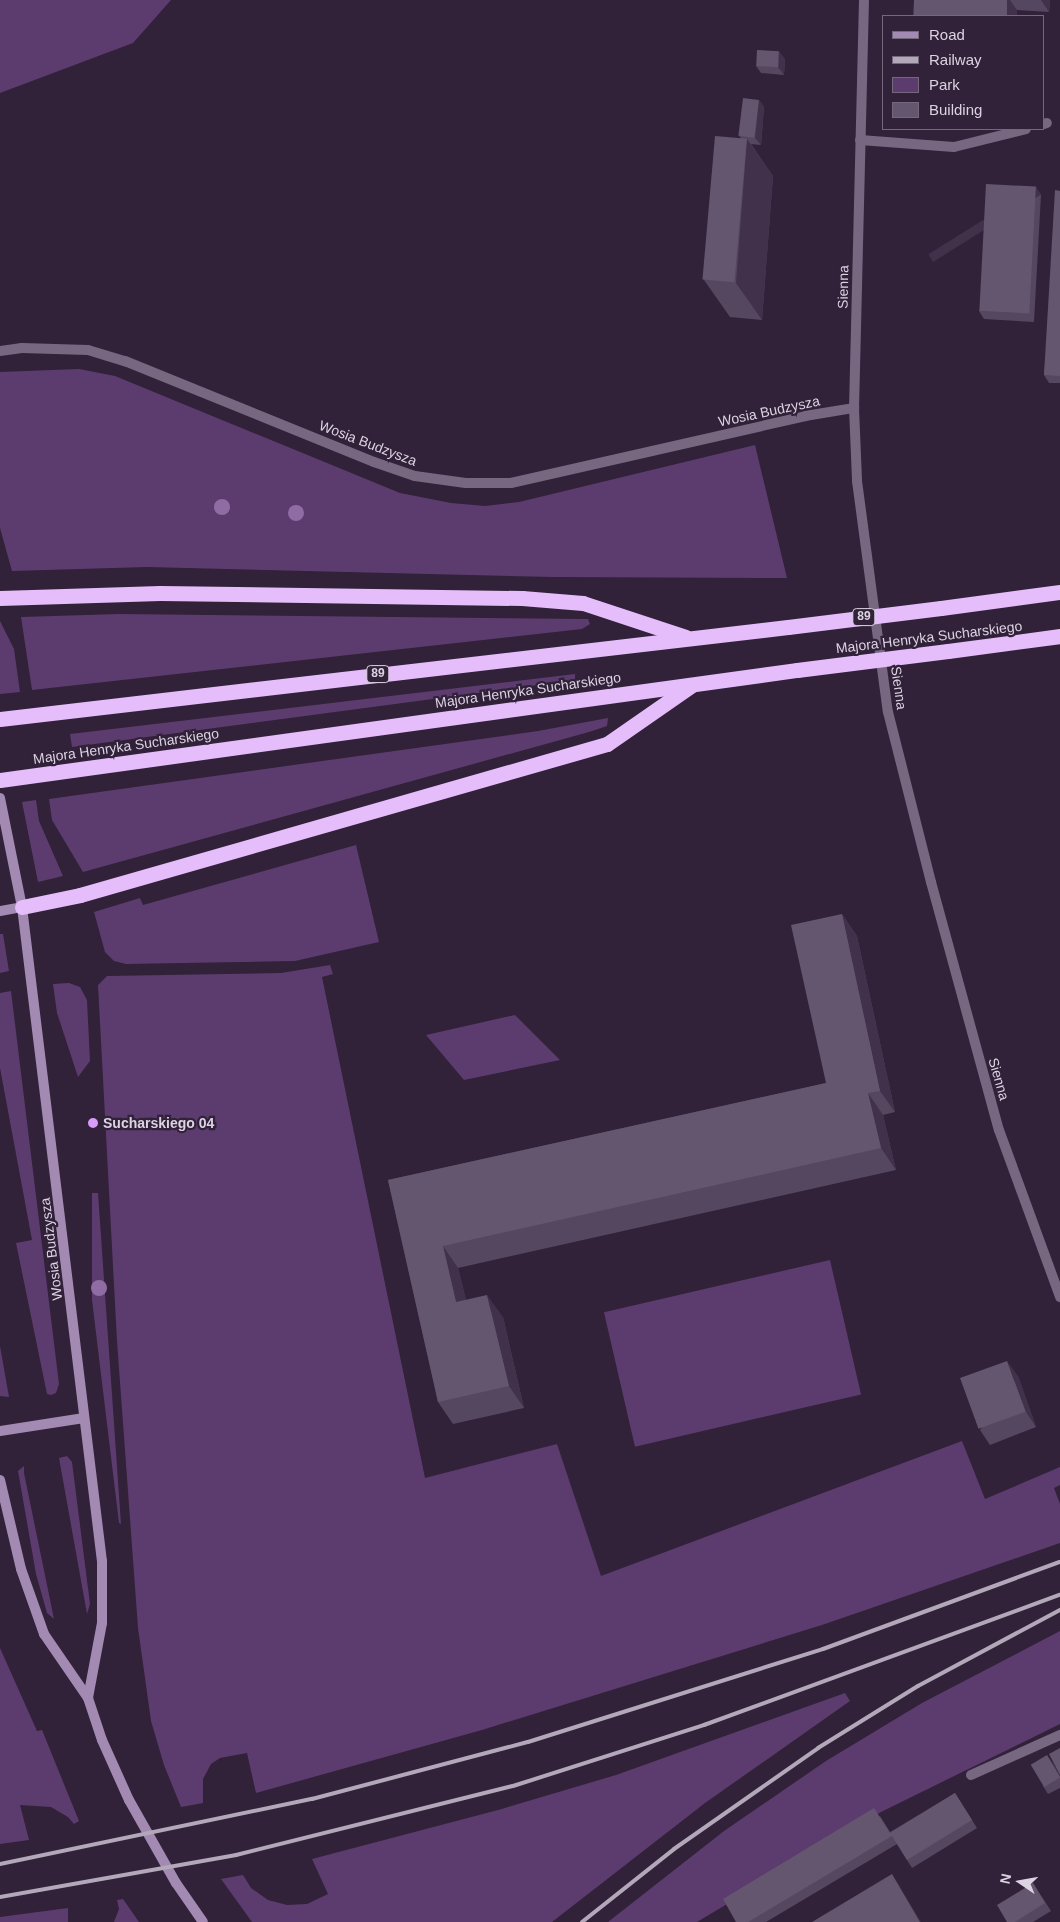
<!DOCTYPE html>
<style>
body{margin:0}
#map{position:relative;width:1060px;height:1922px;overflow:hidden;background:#312139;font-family:Helvetica,sans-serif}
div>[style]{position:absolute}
.green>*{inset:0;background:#5c3c6e;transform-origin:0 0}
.lane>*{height:10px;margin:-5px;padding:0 5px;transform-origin:5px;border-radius:5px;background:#776780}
.street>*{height:10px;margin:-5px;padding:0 5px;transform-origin:5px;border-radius:5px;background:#776780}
.secondary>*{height:10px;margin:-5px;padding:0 5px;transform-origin:5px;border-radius:5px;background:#a38ab2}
.highway>*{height:15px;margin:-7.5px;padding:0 7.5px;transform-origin:7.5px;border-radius:7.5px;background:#e5bdfb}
.rail>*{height:4px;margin:-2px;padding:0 2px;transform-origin:2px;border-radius:2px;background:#b2a8b9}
.highway-bridge>*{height:15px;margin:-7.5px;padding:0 7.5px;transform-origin:7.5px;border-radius:7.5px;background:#e5bdfb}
.trees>*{width:16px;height:16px;margin:-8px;border-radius:50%;background:#906ca4}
.wall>*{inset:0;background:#564760}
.shaded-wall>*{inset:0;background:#41314a;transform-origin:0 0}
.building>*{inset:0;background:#64566e;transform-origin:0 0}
.dots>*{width:14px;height:14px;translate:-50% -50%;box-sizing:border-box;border:2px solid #312139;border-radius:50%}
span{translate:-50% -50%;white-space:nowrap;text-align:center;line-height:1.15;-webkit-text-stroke:4.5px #312139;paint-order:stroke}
.shield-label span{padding:1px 4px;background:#312139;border:1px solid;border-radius:4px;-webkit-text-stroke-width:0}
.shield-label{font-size:12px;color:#dcd3e2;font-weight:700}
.street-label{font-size:14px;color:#dcd3e2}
.poi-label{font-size:14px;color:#dcd3e2;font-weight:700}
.left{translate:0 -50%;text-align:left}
.legend{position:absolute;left:882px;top:15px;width:162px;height:115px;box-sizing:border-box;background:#312139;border:1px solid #75687d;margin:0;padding:6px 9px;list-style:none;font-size:15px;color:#dcd3e2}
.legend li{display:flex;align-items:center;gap:10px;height:25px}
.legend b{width:25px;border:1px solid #75687d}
.north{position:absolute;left:995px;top:1857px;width:50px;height:50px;-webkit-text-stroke:4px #312139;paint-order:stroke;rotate:282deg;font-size:14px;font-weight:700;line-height:20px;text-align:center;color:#dcd3e2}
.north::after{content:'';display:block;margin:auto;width:18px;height:22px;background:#dcd3e2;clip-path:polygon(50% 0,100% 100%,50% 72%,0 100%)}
</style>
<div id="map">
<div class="green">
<div style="clip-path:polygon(0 0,171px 0,133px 43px,0 93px)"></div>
<div style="clip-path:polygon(79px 369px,115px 376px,400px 493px,451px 503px,485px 506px,519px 502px,755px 445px,787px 578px,553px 577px,147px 567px,12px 571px,0 528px,0 372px)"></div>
<div style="clip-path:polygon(119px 614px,588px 619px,590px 624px,582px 629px,32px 690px,21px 617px)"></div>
<div style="clip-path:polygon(0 621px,14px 649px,20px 692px,0 694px)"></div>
<div style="clip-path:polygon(575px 674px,575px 680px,72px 747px,70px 734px)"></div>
<div style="clip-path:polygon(608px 718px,607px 726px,589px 732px,83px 872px,52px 820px,49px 799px,538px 731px)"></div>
<div style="clip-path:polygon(36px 800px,39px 821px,63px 876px,38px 882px,22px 802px)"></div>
<div style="clip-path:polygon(356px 845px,379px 942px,295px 961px,126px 964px,114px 961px,105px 952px,94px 912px,140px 898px,143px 905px)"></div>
<div style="clip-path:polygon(0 934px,3px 934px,9px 971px,0 973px)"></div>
<div style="clip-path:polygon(330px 965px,333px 974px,322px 977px,425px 1478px,557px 1444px,601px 1576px,962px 1441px,985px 1499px,1060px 1467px,1060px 1485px,1054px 1488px,1060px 1504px,1060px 1543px,822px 1625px,482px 1730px,256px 1793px,247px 1753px,220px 1758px,211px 1764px,203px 1779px,203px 1803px,181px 1807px,164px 1765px,151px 1721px,138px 1628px,117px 1341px,98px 985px,107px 976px,281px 973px)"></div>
<div style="clip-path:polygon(69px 983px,80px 987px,87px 1000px,90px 1061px,78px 1077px,57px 1013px,53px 984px)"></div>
<div style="clip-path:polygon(11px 991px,59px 1384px,56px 1393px,51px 1395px,47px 1394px,16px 1243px,32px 1240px,0 1068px,0 993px)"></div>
<div style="clip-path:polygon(515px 1015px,560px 1060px,464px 1080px,426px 1035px)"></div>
<div style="clip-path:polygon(92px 1193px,98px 1193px,121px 1524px,119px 1523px,92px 1300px)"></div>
<div style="left:830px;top:1260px;width:138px;height:232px;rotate:77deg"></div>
<div style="clip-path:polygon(0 1346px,9px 1397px,0 1396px)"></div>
<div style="clip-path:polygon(67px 1456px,72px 1462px,90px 1604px,87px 1614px,59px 1458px)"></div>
<div style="clip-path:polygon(24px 1466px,24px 1473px,54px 1619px,47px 1613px,36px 1574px,18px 1471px)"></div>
<div style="clip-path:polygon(1060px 1631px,1060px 1724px,881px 1812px,697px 1922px,608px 1922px,724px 1831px,826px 1761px,922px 1703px)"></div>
<div style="clip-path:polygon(0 1648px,37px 1731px,42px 1730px,79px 1821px,74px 1824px,68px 1817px,51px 1807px,20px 1805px,29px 1840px,0 1844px)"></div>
<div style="clip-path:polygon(845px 1693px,850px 1701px,705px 1803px,552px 1922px,252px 1922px,221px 1879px,243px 1875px,251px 1888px,268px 1900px,287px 1905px,307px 1904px,328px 1894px,312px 1859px,498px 1810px,616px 1775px)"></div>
<div style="clip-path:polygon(123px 1899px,139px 1922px,114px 1922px,119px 1909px,117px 1900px)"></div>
<div style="clip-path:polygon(68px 1908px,68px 1922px,0 1922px,0 1917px)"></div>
</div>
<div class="lane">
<div style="left:1044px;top:124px;width:3px;rotate:-18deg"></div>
<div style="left:860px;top:140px;width:94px;rotate:4.3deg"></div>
<div style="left:954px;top:147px;width:74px;rotate:-14deg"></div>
<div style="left:971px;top:1775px;width:98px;rotate:-24.2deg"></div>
</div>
<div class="street">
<div style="left:864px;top:0;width:408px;rotate:91.4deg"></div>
<div style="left:854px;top:408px;width:73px;rotate:87.6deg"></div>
<div style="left:857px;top:481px;width:233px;rotate:82.4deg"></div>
<div style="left:888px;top:712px;width:175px;rotate:75.8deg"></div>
<div style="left:931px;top:882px;width:257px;rotate:74.7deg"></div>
<div style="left:999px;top:1130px;width:178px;rotate:69.9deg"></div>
<div style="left:0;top:351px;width:22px;rotate:-8deg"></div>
<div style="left:22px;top:348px;width:66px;rotate:1.7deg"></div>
<div style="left:88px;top:350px;width:39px;rotate:17deg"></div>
<div style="left:125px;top:361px;width:269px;rotate:22.1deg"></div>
<div style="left:374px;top:462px;width:43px;rotate:18.9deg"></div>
<div style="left:415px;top:476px;width:51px;rotate:7.8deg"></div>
<div style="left:466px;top:483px;width:45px"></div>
<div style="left:511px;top:483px;width:302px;rotate:-12.8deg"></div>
<div style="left:805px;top:416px;width:50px;rotate:-9.3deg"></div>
</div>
<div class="secondary">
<div style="left:0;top:798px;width:111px;rotate:78.6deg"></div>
<div style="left:22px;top:907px;width:659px;rotate:83.03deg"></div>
<div style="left:102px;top:1561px;width:62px;rotate:90deg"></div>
<div style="left:102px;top:1623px;width:76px;rotate:100.6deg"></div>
<div style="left:0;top:911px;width:22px;rotate:-10deg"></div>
<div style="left:0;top:1431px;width:85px;rotate:-8.8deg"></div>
<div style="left:0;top:1480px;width:91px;rotate:76.7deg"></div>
<div style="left:21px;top:1569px;width:69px;rotate:70.5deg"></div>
<div style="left:44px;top:1634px;width:78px;rotate:55.5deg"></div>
<div style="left:88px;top:1698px;width:44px;rotate:71.6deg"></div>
<div style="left:102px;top:1740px;width:66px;rotate:65.8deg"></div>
<div style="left:129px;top:1800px;width:95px;rotate:60.5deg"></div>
<div style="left:176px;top:1883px;width:47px;rotate:55.3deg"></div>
</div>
<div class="highway">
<div style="left:0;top:598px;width:160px;rotate:-1.8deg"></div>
<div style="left:160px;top:593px;width:362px;rotate:0.8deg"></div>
<div style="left:522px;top:598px;width:61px;rotate:4.7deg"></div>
<div style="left:583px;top:603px;width:108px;rotate:18.3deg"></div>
<div style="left:941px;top:608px;width:120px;rotate:-7.7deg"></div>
<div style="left:948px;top:651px;width:113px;rotate:-7.6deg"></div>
<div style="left:0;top:719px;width:793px;rotate:-6.66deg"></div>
<div style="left:0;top:780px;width:805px;rotate:-7.86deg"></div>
<div style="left:22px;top:907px;width:59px;rotate:-11.7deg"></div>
<div style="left:80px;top:895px;width:548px;rotate:-15.99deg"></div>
<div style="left:607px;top:744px;width:103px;rotate:-34.8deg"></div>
</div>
<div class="rail">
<div style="left:0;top:1864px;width:319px;rotate:-11.8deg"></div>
<div style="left:312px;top:1799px;width:223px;rotate:-14.8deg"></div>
<div style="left:528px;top:1742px;width:309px;rotate:-17.5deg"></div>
<div style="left:823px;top:1649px;width:252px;rotate:-20.2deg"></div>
<div style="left:0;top:1897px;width:240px;rotate:-10.1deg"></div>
<div style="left:236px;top:1855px;width:285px;rotate:-14deg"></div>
<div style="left:513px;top:1786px;width:201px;rotate:-17.7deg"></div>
<div style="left:704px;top:1725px;width:379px;rotate:-20.1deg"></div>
<div style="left:582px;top:1922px;width:117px;rotate:-38.4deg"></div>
<div style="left:674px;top:1849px;width:176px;rotate:-35deg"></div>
<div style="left:818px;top:1748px;width:118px;rotate:-31.8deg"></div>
<div style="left:918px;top:1686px;width:161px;rotate:-28.2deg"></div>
</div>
<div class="highway-bridge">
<div style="left:788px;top:627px;width:154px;rotate:-7.1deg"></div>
<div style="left:797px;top:670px;width:152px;rotate:-7.2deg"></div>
</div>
<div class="trees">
<div style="left:222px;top:507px"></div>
<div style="left:296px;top:513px"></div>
<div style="left:99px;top:1288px"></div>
</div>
<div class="wall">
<div style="clip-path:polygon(914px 0,1050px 0,1049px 12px,1017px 10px,1017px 16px,913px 16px)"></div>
<div style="clip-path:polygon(785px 59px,784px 75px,761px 73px,756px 66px)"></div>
<div style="clip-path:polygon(759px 100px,764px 107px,761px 145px,751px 144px,773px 176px,762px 320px,730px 317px,704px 280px,741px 138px,739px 136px)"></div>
<div style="clip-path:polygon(1036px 187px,1041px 195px,1034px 322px,984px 319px,979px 311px)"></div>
<div style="clip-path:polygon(1060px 191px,1060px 383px,1049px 383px,1044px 375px)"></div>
<div style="clip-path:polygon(842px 914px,857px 936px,895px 1112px,883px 1115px,896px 1170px,458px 1268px,466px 1300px,503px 1317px,524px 1408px,453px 1424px,438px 1402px,388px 1180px,826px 1083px)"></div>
<div style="clip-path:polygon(1018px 1376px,1036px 1427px,990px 1445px,980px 1430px)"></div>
<div style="clip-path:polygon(1053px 1763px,1060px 1776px,1060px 1788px,1048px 1794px,1043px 1786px)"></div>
<div style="clip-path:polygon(955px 1793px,977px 1828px,912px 1868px,897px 1844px,766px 1922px,736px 1922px,880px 1816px,890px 1832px)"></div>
<div style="clip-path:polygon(1033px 1883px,1051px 1911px,1033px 1922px,1007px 1922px)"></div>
</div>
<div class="shaded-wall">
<div style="clip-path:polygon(1007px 0,1010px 0,1017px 10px,1017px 16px,1006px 16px)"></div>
<div style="clip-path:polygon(1041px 0,1050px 0,1049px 12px)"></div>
<div style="clip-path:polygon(779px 51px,785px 59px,784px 75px,778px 67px)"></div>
<div style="clip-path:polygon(759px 100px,764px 107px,761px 145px,755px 138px)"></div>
<div style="clip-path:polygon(747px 139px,773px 176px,762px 320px,736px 283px)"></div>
<div style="left:1036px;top:187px;width:9px;height:127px;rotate:58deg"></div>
<div style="clip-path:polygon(842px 914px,857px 936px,895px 1112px,880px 1091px)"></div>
<div style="clip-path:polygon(868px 1093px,883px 1115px,896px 1170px,881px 1148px)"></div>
<div style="clip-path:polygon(443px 1246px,458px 1268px,472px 1324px,456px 1302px)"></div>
<div style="clip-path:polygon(487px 1295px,503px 1317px,524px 1408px,509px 1386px)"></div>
<div style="clip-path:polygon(1007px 1361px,1018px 1376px,1036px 1427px,1026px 1412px)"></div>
<div style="clip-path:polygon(1047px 1755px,1053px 1763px,1060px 1776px,1060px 1778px)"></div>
<div style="clip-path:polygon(892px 1874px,897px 1882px,921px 1922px,920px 1922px)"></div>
</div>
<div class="building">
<div style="left:914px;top:0;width:93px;height:16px"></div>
<div style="left:757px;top:50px;width:22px;height:16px;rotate:3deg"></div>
<div style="left:743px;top:98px;width:16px;height:38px;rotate:7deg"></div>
<div style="left:715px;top:136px;width:32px;height:144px;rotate:5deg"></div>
<div style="left:986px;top:184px;width:50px;height:127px;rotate:3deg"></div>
<div style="clip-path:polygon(1055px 190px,1060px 191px,1060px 376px,1044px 375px)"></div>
<div style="clip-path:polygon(842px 914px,880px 1091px,868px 1093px,881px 1148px,443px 1246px,456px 1302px,487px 1295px,509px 1386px,438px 1402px,388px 1180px,826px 1083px,791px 925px)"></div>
<div style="left:1007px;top:1361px;width:54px;height:50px;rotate:70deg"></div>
<div style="clip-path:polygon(1060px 1748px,1060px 1775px,1049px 1754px)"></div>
<div style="left:1047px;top:1755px;width:26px;height:19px;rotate:59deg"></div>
<div style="clip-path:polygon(955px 1793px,972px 1820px,907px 1860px,892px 1836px,748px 1922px,736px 1922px,723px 1899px,874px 1808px,890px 1833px)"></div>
<div style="clip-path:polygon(892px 1874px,920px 1922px,812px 1922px)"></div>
<div style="clip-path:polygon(1033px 1883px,1045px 1903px,1015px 1922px,1007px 1922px,997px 1905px)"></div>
</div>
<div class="dots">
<div style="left:93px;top:1123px;background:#d79bf9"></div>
</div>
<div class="shield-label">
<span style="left:864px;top:617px">89</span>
<span style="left:378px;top:674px">89</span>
</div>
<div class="street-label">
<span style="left:843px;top:287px;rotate:-89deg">Sienna</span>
<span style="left:769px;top:411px;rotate:-12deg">Wosia Budzysza</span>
<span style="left:368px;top:443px;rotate:21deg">Wosia Budzysza</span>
<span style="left:929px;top:637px;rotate:-7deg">Majora Henryka Sucharskiego</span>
<span style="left:899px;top:688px;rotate:82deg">Sienna</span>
<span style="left:528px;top:690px;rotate:-8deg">Majora Henryka Sucharskiego</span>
<span style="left:126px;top:746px;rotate:-8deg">Majora Henryka Sucharskiego</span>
<span style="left:999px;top:1079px;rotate:74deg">Sienna</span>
<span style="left:51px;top:1249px;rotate:-97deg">Wosia Budzysza</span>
</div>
<div class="poi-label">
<span class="left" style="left:103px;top:1123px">Sucharskiego 04</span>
</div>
<ul class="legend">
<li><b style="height:6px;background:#a38ab2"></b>Road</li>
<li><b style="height:6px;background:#b2a8b9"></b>Railway</li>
<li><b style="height:14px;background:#5c3c6e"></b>Park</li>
<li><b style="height:14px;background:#64566e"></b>Building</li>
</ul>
<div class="north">N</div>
</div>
